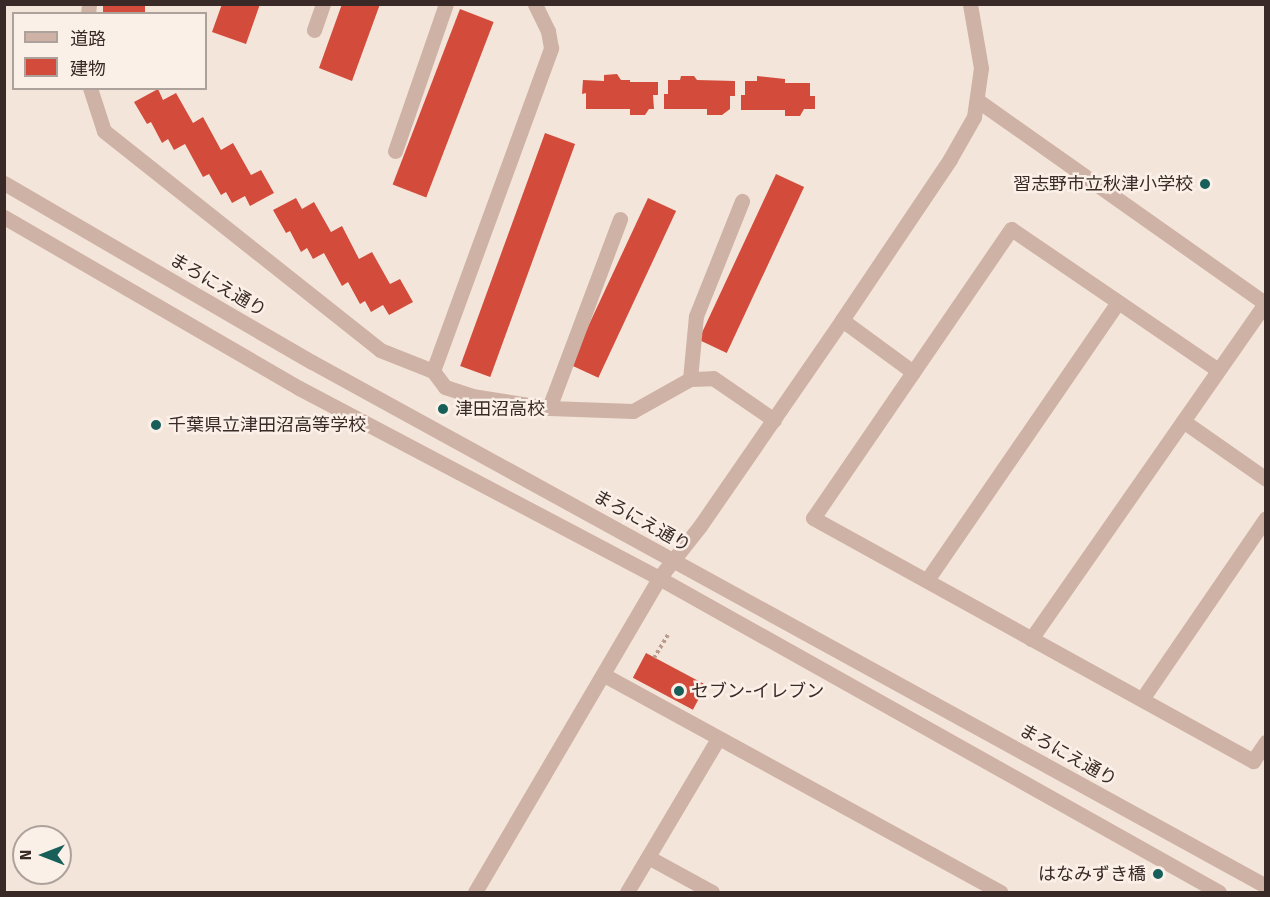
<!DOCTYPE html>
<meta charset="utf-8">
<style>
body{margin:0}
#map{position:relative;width:1270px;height:897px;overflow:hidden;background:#f4e5db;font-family:"Fira Sans","Noto Sans JP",sans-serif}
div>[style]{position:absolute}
.building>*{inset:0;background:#d34b3b;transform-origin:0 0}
.path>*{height:4px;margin-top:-2px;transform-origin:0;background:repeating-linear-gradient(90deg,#ba9c8f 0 3px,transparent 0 6px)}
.minor>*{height:15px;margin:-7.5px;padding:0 7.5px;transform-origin:7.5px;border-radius:7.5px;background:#ceb2a5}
.dots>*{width:16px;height:16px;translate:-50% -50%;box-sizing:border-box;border:3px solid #fbf0e8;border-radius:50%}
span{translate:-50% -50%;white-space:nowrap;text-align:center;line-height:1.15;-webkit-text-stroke:5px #fbf0e8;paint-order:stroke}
.poi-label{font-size:18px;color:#392a27}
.right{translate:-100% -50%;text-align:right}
.left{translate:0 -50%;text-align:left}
.street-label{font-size:18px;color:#392a27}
.frame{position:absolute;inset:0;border:6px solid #392a27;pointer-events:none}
.legend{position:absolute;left:12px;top:12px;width:195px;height:78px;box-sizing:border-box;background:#fbf0e8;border:2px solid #ada19b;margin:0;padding:8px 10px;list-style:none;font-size:18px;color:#392a27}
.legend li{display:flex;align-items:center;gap:12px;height:30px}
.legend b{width:30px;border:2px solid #ada19b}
.north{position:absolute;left:12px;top:825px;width:60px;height:60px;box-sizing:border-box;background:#fbf0e8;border:2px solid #ada19b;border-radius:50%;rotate:270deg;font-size:16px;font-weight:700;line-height:24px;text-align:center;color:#392a27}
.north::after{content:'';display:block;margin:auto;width:21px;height:27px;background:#185f5a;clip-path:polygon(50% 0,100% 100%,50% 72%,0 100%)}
</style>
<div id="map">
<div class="building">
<div style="left:103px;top:4px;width:42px;height:10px"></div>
<div style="clip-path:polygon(222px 4px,260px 4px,246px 44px,212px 32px)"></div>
<div style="clip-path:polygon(342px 4px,380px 4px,352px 81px,319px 68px)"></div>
<div style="left:460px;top:9px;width:36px;height:188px;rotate:21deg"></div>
<div style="clip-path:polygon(617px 74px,621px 80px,630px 80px,630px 82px,658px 82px,658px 95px,653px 95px,654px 109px,649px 109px,645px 115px,630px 115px,630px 109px,586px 109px,586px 93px,582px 94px,583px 80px,604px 81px,604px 75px)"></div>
<div style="clip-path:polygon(681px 76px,694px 76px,697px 80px,735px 81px,735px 96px,730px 96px,730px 109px,722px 115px,707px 115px,707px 109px,664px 109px,664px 94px,668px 94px,668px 80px,680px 80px)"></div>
<div style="clip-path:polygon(757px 76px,785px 79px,785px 83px,810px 83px,810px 96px,815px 96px,815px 109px,804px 109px,800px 116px,785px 116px,785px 110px,741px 110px,741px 95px,745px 95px,745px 81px,757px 81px)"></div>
<div style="clip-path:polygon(158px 89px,163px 100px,176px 93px,193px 123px,203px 117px,221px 150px,233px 143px,251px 175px,261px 170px,274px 193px,250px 206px,245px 196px,232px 203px,226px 192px,221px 195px,209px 174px,203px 177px,185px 144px,174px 150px,168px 139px,162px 143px,151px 122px,147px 124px,134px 102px)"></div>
<div style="left:545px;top:133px;width:32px;height:248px;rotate:20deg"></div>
<div style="left:776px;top:174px;width:31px;height:183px;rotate:25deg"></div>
<div style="clip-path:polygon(296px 198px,302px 209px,314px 202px,331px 232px,342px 226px,359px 259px,372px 252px,390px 284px,400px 279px,413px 302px,389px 315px,383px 305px,371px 312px,365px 301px,360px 304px,348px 282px,342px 286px,324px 253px,313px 259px,307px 248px,301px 252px,290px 231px,286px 233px,273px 210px)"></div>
<div style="left:648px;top:198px;width:31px;height:184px;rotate:25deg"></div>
<div style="left:646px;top:653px;width:68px;height:28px;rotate:28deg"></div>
</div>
<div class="path">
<div style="left:4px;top:5px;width:1px;rotate:-45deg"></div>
<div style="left:654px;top:658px;width:27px;rotate:-59deg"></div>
</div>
<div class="minor">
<div style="left:88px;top:14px;width:10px;rotate:-84deg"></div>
<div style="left:314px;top:30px;width:28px;rotate:-71deg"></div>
<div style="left:90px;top:88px;width:45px;rotate:72deg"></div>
<div style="left:104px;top:131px;width:352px;rotate:38.4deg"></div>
<div style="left:380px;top:350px;width:57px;rotate:21.6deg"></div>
<div style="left:433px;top:371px;width:20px;rotate:53deg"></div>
<div style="left:445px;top:387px;width:28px;rotate:18deg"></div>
<div style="left:472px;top:396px;width:78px;rotate:8.9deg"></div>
<div style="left:549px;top:408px;width:84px;rotate:2deg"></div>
<div style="left:633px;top:411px;width:65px;rotate:-29.3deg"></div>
<div style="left:690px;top:379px;width:23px;rotate:-2deg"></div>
<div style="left:713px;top:378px;width:74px;rotate:34.5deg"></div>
<div style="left:977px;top:100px;width:354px;rotate:35.2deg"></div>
<div style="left:395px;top:151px;width:156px;rotate:-70.9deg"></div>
<div style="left:4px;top:183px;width:356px;rotate:30.2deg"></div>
<div style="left:312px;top:362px;width:1088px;rotate:28.78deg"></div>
<div style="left:4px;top:217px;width:341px;rotate:30.1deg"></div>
<div style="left:299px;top:388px;width:407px;rotate:27.8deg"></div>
<div style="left:659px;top:578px;width:642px;rotate:29.28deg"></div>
<div style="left:842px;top:320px;width:88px;rotate:36.2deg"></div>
<div style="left:1218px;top:370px;width:250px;rotate:-145.7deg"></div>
<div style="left:1011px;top:229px;width:350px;rotate:124.4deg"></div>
<div style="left:813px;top:518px;width:503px;rotate:28.91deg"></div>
<div style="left:1253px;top:761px;width:23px;rotate:-56deg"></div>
<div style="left:433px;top:371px;width:344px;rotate:-69.9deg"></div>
<div style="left:551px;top:48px;width:17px;rotate:-100deg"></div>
<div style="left:548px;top:31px;width:30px;rotate:-116deg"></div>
<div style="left:690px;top:379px;width:63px;rotate:-84.6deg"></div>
<div style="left:696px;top:316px;width:124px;rotate:-68.2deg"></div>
<div style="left:549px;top:408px;width:202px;rotate:-69.4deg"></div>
<div style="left:1183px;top:421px;width:101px;rotate:34.9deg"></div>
<div style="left:927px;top:580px;width:337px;rotate:-55.5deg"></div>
<div style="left:1031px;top:639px;width:409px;rotate:-55.1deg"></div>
<div style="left:604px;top:675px;width:452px;rotate:28.7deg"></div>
<div style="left:1142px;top:699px;width:219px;rotate:-55.6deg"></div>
<div style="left:648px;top:857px;width:73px;rotate:28.7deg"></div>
<div style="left:475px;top:892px;width:364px;rotate:-59.6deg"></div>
<div style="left:659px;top:578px;width:66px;rotate:-51.7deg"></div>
<div style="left:700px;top:526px;width:250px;rotate:-55.4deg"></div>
<div style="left:842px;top:320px;width:194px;rotate:-56.1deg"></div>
<div style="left:950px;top:159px;width:48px;rotate:-60.3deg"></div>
<div style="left:974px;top:117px;width:49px;rotate:-81.9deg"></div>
<div style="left:981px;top:68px;width:65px;rotate:-99.8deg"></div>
<div style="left:627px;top:892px;width:178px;rotate:-59.3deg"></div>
</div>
<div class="dots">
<div style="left:1205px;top:184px;background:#185f5a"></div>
<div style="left:443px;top:409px;background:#185f5a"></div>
<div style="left:156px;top:425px;background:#185f5a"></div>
<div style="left:679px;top:691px;background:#185f5a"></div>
<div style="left:1158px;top:874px;background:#185f5a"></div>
</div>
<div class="poi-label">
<span class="right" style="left:1193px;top:184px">習志野市立秋津小学校</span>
<span class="left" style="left:455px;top:409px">津田沼高校</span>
<span class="left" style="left:168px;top:425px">千葉県立津田沼高等学校</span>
<span class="left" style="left:691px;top:691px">セブン-イレブン</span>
<span class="right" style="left:1146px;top:874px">はなみずき橋</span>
</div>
<div class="street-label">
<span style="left:218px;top:285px;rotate:30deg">まろにえ通り</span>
<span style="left:642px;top:521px;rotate:29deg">まろにえ通り</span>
<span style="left:1068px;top:755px;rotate:29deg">まろにえ通り</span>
</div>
<div class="frame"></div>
<ul class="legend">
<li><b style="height:8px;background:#ceb2a5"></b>道路</li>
<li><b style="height:16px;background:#d34b3b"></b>建物</li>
</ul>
<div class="north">N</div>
</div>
